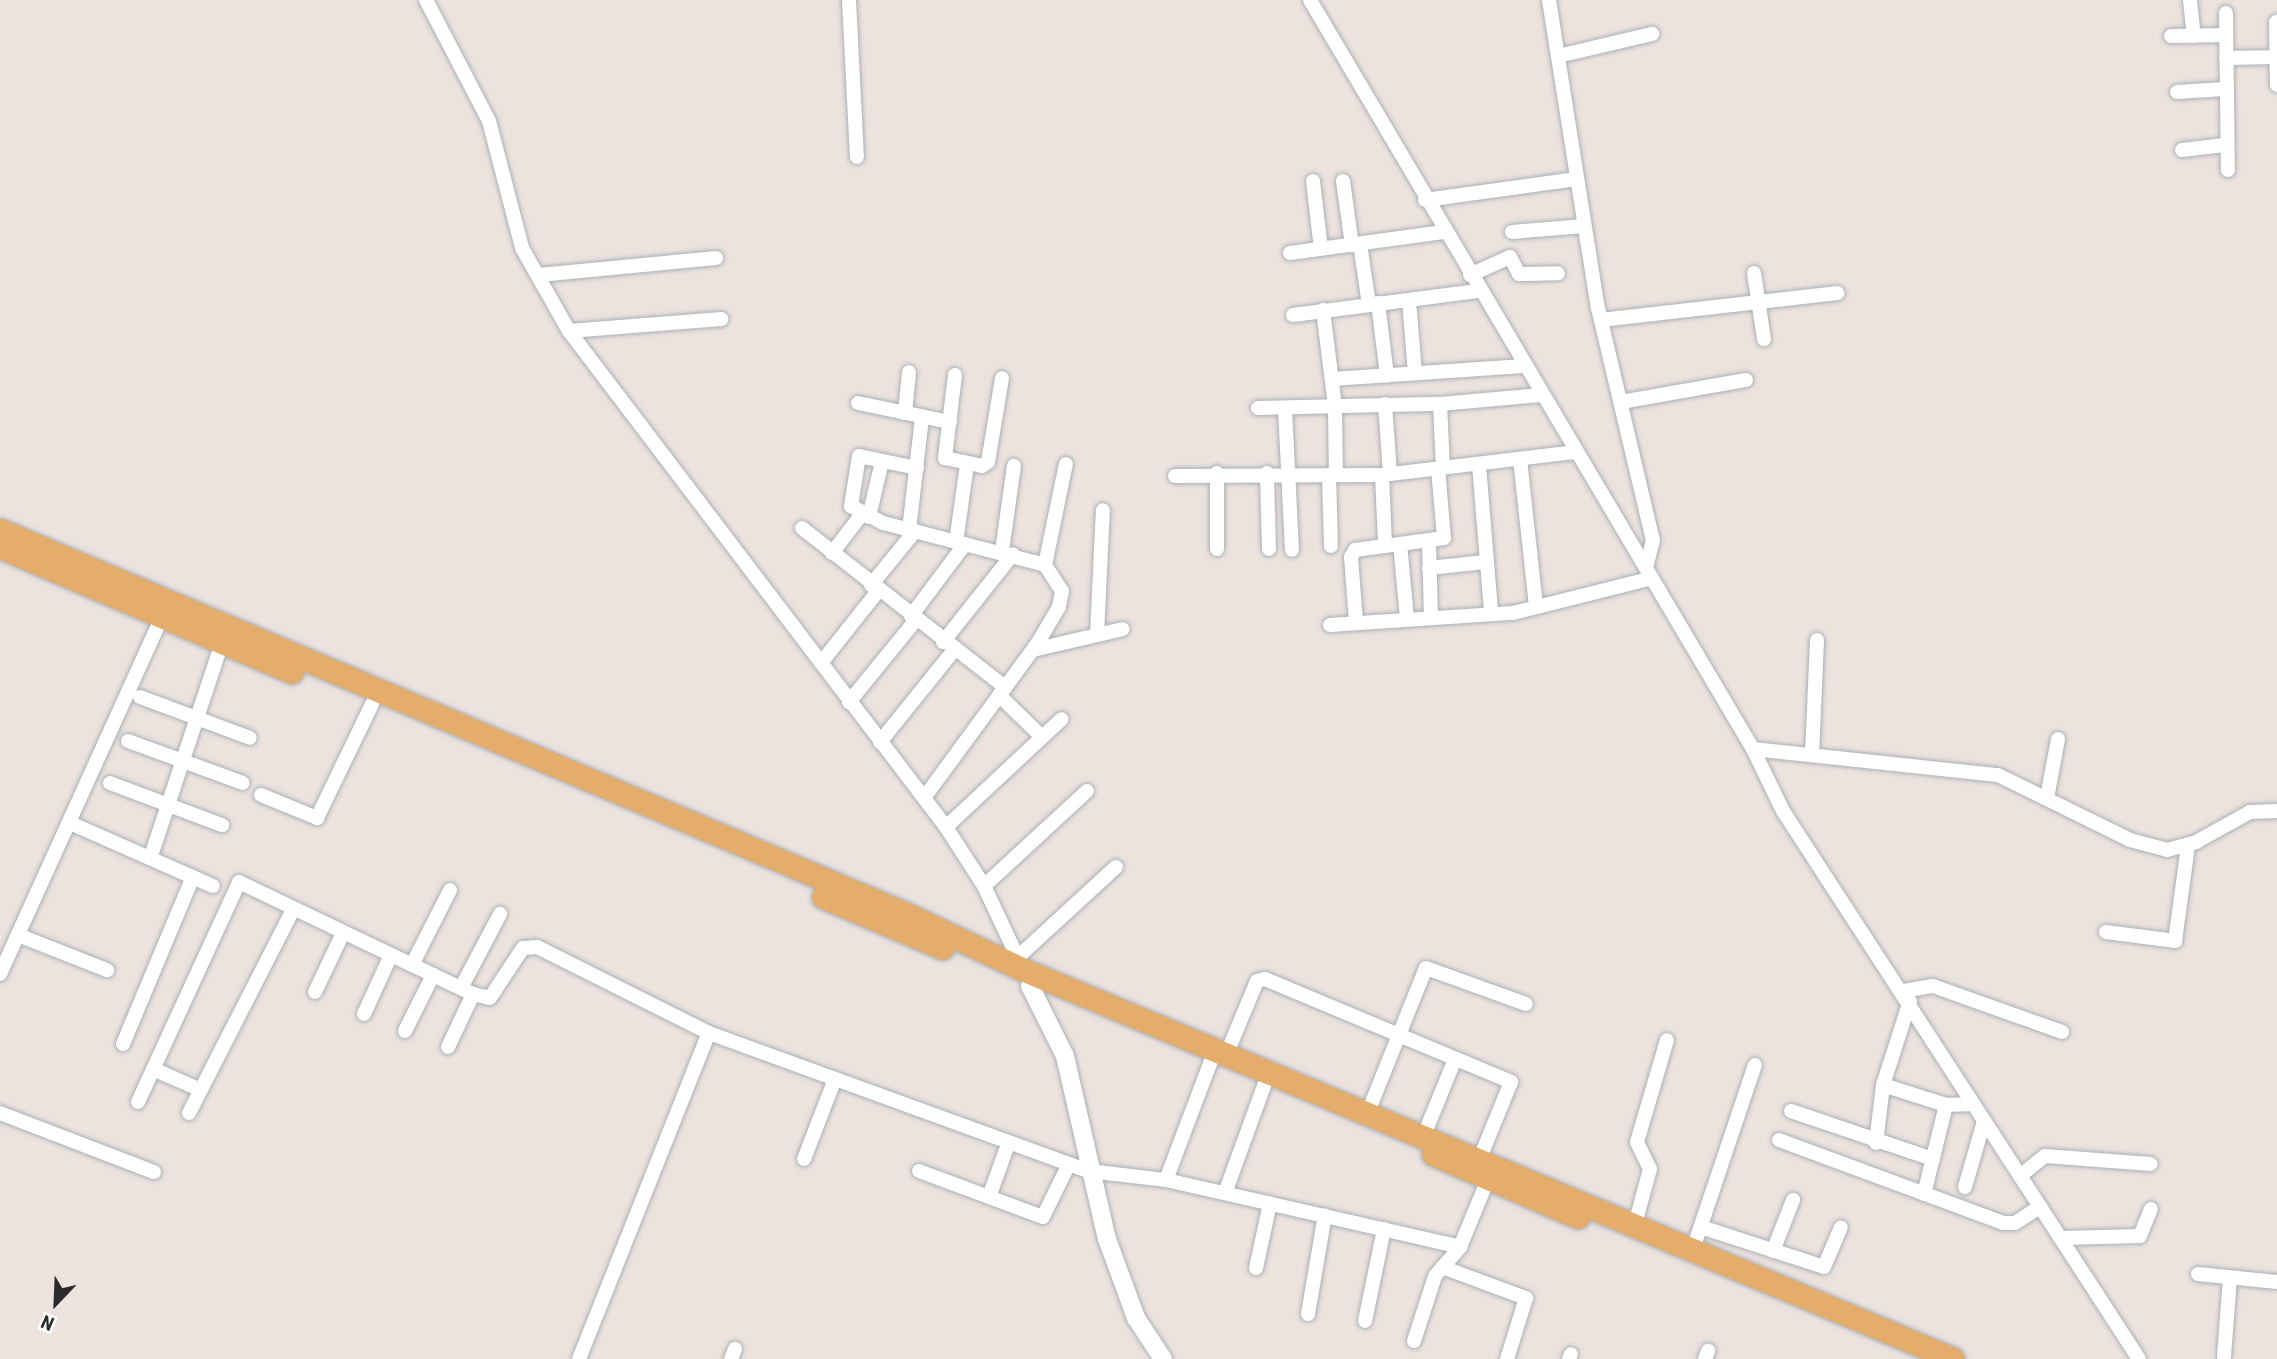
<!DOCTYPE html>
<style>
body{margin:0}
#map{position:relative;width:2277px;height:1359px;overflow:hidden;background:#ece3df;font-family:"Roboto Condensed",sans-serif}
div>[style]{position:absolute}
.roads{filter:drop-shadow(0 0 2px #abb0b6) drop-shadow(0 0 2px #abb0b6)}
.minor>*{height:14px;margin:-7px;padding:0 7px;transform-origin:7px;border-radius:7px;background:#fff}
.tertiary>*{height:18px;margin:-9px;padding:0 9px;transform-origin:9px;border-radius:9px;background:#fff}
.primary>*{height:23px;margin:-11.5px;padding:0 11.5px;transform-origin:11.5px;border-radius:11.5px;background:#e4ad6b}
span{translate:-50% -50%;white-space:nowrap;text-align:center;line-height:1.15;-webkit-text-stroke:7px #fff;paint-order:stroke}
.north{position:absolute;left:21px;top:1268px;width:70px;height:70px;-webkit-text-stroke:5px #fff;paint-order:stroke;rotate:203deg;font-size:19px;font-weight:700;line-height:28px;text-align:center;color:#2b2b2b}
.north::after{content:'';display:block;margin:auto;width:24px;height:32px;background:#2b2b2b;clip-path:polygon(50% 0,100% 100%,50% 72%,0 100%)}
</style>
<div id="map">
<div class="roads">
<div class="minor">
<div style="left:426px;top:0;width:136px;rotate:62.5deg"></div>
<div style="left:489px;top:121px;width:131px;rotate:75.4deg"></div>
<div style="left:522px;top:248px;width:95px;rotate:60.5deg"></div>
<div style="left:569px;top:331px;width:623px;rotate:52.76deg"></div>
<div style="left:946px;top:827px;width:70px;rotate:57.2deg"></div>
<div style="left:984px;top:886px;width:94px;rotate:64.8deg"></div>
<div style="left:849px;top:0;width:157px;rotate:87.1deg"></div>
<div style="left:1310px;top:0;width:870px;rotate:59.4deg"></div>
<div style="left:1753px;top:749px;width:69px;rotate:64.2deg"></div>
<div style="left:1783px;top:811px;width:653px;rotate:56.99deg"></div>
<div style="left:1549px;top:0;width:312px;rotate:81deg"></div>
<div style="left:1598px;top:308px;width:238px;rotate:76.7deg"></div>
<div style="left:1653px;top:540px;width:29px;rotate:104deg"></div>
<div style="left:2190px;top:0;width:36px;rotate:84deg"></div>
<div style="left:2226px;top:13px;width:157px;rotate:89.3deg"></div>
<div style="left:2276px;top:22px;width:63px;rotate:89.1deg"></div>
<div style="left:2171px;top:36px;width:55px;rotate:-1deg"></div>
<div style="left:1558px;top:56px;width:97px;rotate:-13.2deg"></div>
<div style="left:2226px;top:58px;width:51px;rotate:-1.1deg"></div>
<div style="left:2177px;top:92px;width:47px;rotate:-3.7deg"></div>
<div style="left:2182px;top:150px;width:43px;rotate:-6.6deg"></div>
<div style="left:1313px;top:181px;width:68px;rotate:83.3deg"></div>
<div style="left:1343px;top:181px;width:65px;rotate:82deg"></div>
<div style="left:1425px;top:200px;width:153px;rotate:-7.9deg"></div>
<div style="left:1512px;top:232px;width:72px;rotate:-4.8deg"></div>
<div style="left:1360px;top:244px;width:62px;rotate:81.6deg"></div>
<div style="left:1290px;top:253px;width:155px;rotate:-7.8deg"></div>
<div style="left:1754px;top:273px;width:67px;rotate:81.4deg"></div>
<div style="left:539px;top:275px;width:178px;rotate:-5.5deg"></div>
<div style="left:1470px;top:275px;width:44px;rotate:-24.2deg"></div>
<div style="left:1510px;top:257px;width:19px;rotate:62deg"></div>
<div style="left:1519px;top:274px;width:39px;rotate:-1deg"></div>
<div style="left:1409px;top:300px;width:73px;rotate:85.3deg"></div>
<div style="left:1378px;top:303px;width:73px;rotate:82.9deg"></div>
<div style="left:1323px;top:310px;width:98px;rotate:82.9deg"></div>
<div style="left:1335px;top:407px;width:68px;rotate:89.2deg"></div>
<div style="left:1293px;top:315px;width:188px;rotate:-7.4deg"></div>
<div style="left:1601px;top:320px;width:238px;rotate:-6.5deg"></div>
<div style="left:569px;top:331px;width:153px;rotate:-4.5deg"></div>
<div style="left:955px;top:375px;width:84px;rotate:96.9deg"></div>
<div style="left:945px;top:458px;width:38px;rotate:12deg"></div>
<div style="left:982px;top:466px;width:7px;rotate:-34deg"></div>
<div style="left:988px;top:462px;width:85px;rotate:-80.5deg"></div>
<div style="left:1332px;top:379px;width:192px;rotate:-3.9deg"></div>
<div style="left:1621px;top:402px;width:127px;rotate:-10deg"></div>
<div style="left:858px;top:403px;width:94px;rotate:11.7deg"></div>
<div style="left:1385px;top:404px;width:70px;rotate:85.9deg"></div>
<div style="left:1440px;top:404px;width:64px;rotate:87.3deg"></div>
<div style="left:1258px;top:408px;width:182px;rotate:-1.3deg"></div>
<div style="left:1440px;top:404px;width:101px;rotate:-5.1deg"></div>
<div style="left:1285px;top:408px;width:142px;rotate:87.2deg"></div>
<div style="left:905px;top:413px;width:41px;rotate:-84.4deg"></div>
<div style="left:1520px;top:459px;width:149px;rotate:83.8deg"></div>
<div style="left:1479px;top:465px;width:147px;rotate:85.3deg"></div>
<div style="left:917px;top:468px;width:59px;rotate:-168.3deg"></div>
<div style="left:859px;top:456px;width:51px;rotate:99.1deg"></div>
<div style="left:851px;top:506px;width:36px;rotate:28deg"></div>
<div style="left:883px;top:523px;width:167px;rotate:14.5deg"></div>
<div style="left:1045px;top:565px;width:31px;rotate:57deg"></div>
<div style="left:1062px;top:591px;width:16px;rotate:101deg"></div>
<div style="left:1059px;top:607px;width:43px;rotate:120.7deg"></div>
<div style="left:1037px;top:644px;width:191px;rotate:126.3deg"></div>
<div style="left:1217px;top:473px;width:76px;rotate:90deg"></div>
<div style="left:1267px;top:473px;width:76px;rotate:88.5deg"></div>
<div style="left:1329px;top:475px;width:71px;rotate:88.4deg"></div>
<div style="left:1382px;top:475px;width:70px;rotate:87.5deg"></div>
<div style="left:1175px;top:476px;width:207px;rotate:-0.3deg"></div>
<div style="left:1382px;top:475px;width:195px;rotate:-6.8deg"></div>
<div style="left:869px;top:517px;width:57px;rotate:-76.9deg"></div>
<div style="left:802px;top:528px;width:258px;rotate:38.1deg"></div>
<div style="left:909px;top:530px;width:114px;rotate:-83.4deg"></div>
<div style="left:956px;top:542px;width:78px;rotate:-81.9deg"></div>
<div style="left:1429px;top:542px;width:75px;rotate:88.5deg"></div>
<div style="left:1400px;top:544px;width:74px;rotate:84.6deg"></div>
<div style="left:1002px;top:551px;width:86px;rotate:-82deg"></div>
<div style="left:832px;top:553px;width:49px;rotate:-52.4deg"></div>
<div style="left:1045px;top:565px;width:103px;rotate:-78.3deg"></div>
<div style="left:1429px;top:568px;width:56px;rotate:-6.1deg"></div>
<div style="left:871px;top:585px;width:70px;rotate:-50.8deg"></div>
<div style="left:911px;top:616px;width:90px;rotate:-53.1deg"></div>
<div style="left:1356px;top:622px;width:65px;rotate:-94.4deg"></div>
<div style="left:1351px;top:557px;width:8px;rotate:-60deg"></div>
<div style="left:1355px;top:550px;width:90px;rotate:-7.7deg"></div>
<div style="left:1444px;top:538px;width:70px;rotate:-94.9deg"></div>
<div style="left:1330px;top:625px;width:183px;rotate:-3.8deg"></div>
<div style="left:1513px;top:613px;width:143px;rotate:-14.1deg"></div>
<div style="left:1097px;top:635px;width:125px;rotate:-87.3deg"></div>
<div style="left:943px;top:642px;width:112px;rotate:-51.5deg"></div>
<div style="left:1033px;top:650px;width:92px;rotate:-13.1deg"></div>
<div style="left:821px;top:663px;width:92px;rotate:-51.6deg"></div>
<div style="left:999px;top:695px;width:60px;rotate:44.3deg"></div>
<div style="left:140px;top:697px;width:117px;rotate:20.4deg"></div>
<div style="left:849px;top:702px;width:104px;rotate:-50.8deg"></div>
<div style="left:128px;top:741px;width:122px;rotate:20.1deg"></div>
<div style="left:880px;top:742px;width:118px;rotate:-51.2deg"></div>
<div style="left:1753px;top:749px;width:246px;rotate:6.1deg"></div>
<div style="left:1998px;top:775px;width:147px;rotate:26.2deg"></div>
<div style="left:2130px;top:840px;width:38px;rotate:15deg"></div>
<div style="left:2167px;top:850px;width:30px;rotate:-15deg"></div>
<div style="left:2196px;top:842px;width:62px;rotate:-29.1deg"></div>
<div style="left:2250px;top:812px;width:27px;rotate:-2deg"></div>
<div style="left:1812px;top:755px;width:115px;rotate:-87.5deg"></div>
<div style="left:110px;top:783px;width:120px;rotate:20.6deg"></div>
<div style="left:261px;top:795px;width:61px;rotate:22.3deg"></div>
<div style="left:317px;top:818px;width:127px;rotate:-64.2deg"></div>
<div style="left:2047px;top:798px;width:60px;rotate:-79.4deg"></div>
<div style="left:70px;top:823px;width:156px;rotate:23.8deg"></div>
<div style="left:946px;top:827px;width:158px;rotate:-43deg"></div>
<div style="left:153px;top:850px;width:218px;rotate:-71.6deg"></div>
<div style="left:984px;top:886px;width:140px;rotate:-42.7deg"></div>
<div style="left:2106px;top:932px;width:70px;rotate:7.4deg"></div>
<div style="left:2175px;top:941px;width:96px;rotate:-82.2deg"></div>
<div style="left:18px;top:935px;width:96px;rotate:21.5deg"></div>
<div style="left:1018px;top:957px;width:133px;rotate:-42.6deg"></div>
<div style="left:412px;top:965px;width:84px;rotate:-63.1deg"></div>
<div style="left:0;top:974px;width:392px;rotate:-65.6deg"></div>
<div style="left:461px;top:988px;width:84px;rotate:-62.2deg"></div>
<div style="left:1904px;top:991px;width:29px;rotate:-10deg"></div>
<div style="left:1933px;top:986px;width:137px;rotate:19.6deg"></div>
<div style="left:315px;top:992px;width:65px;rotate:-64.6deg"></div>
<div style="left:364px;top:1014px;width:65px;rotate:-65.4deg"></div>
<div style="left:405px;top:1031px;width:63px;rotate:-63.4deg"></div>
<div style="left:123px;top:1044px;width:181px;rotate:-67.3deg"></div>
<div style="left:448px;top:1047px;width:59px;rotate:-64.7deg"></div>
<div style="left:1227px;top:1053px;width:78px;rotate:-67.4deg"></div>
<div style="left:1257px;top:981px;width:8px;rotate:-14deg"></div>
<div style="left:1265px;top:979px;width:267px;rotate:22.7deg"></div>
<div style="left:1511px;top:1082px;width:82px;rotate:112.2deg"></div>
<div style="left:153px;top:1069px;width:52px;rotate:23.6deg"></div>
<div style="left:1883px;top:1085px;width:66px;rotate:17.6deg"></div>
<div style="left:1946px;top:1105px;width:27px;rotate:-2deg"></div>
<div style="left:138px;top:1102px;width:242px;rotate:-65.3deg"></div>
<div style="left:239px;top:882px;width:259px;rotate:25.6deg"></div>
<div style="left:473px;top:994px;width:17px;rotate:13deg"></div>
<div style="left:490px;top:998px;width:60px;rotate:-56.6deg"></div>
<div style="left:523px;top:948px;width:14px;rotate:-4deg"></div>
<div style="left:537px;top:947px;width:192px;rotate:26.6deg"></div>
<div style="left:709px;top:1033px;width:404px;rotate:20deg"></div>
<div style="left:1089px;top:1171px;width:78px;rotate:6.7deg"></div>
<div style="left:1166px;top:1180px;width:302px;rotate:12.8deg"></div>
<div style="left:1791px;top:1111px;width:150px;rotate:18.7deg"></div>
<div style="left:1368px;top:1112px;width:155px;rotate:-68.1deg"></div>
<div style="left:1426px;top:968px;width:106px;rotate:19.8deg"></div>
<div style="left:0;top:1113px;width:165px;rotate:21deg"></div>
<div style="left:189px;top:1113px;width:228px;rotate:-62.9deg"></div>
<div style="left:1424px;top:1135px;width:82px;rotate:-67.8deg"></div>
<div style="left:1779px;top:1140px;width:239px;rotate:20.3deg"></div>
<div style="left:2003px;top:1223px;width:12px"></div>
<div style="left:2015px;top:1223px;width:30px;rotate:-33deg"></div>
<div style="left:1876px;top:1143px;width:58px;rotate:-83.1deg"></div>
<div style="left:1883px;top:1085px;width:88px;rotate:-72.2deg"></div>
<div style="left:804px;top:1159px;width:86px;rotate:-68.8deg"></div>
<div style="left:919px;top:1171px;width:132px;rotate:20.4deg"></div>
<div style="left:1043px;top:1217px;width:59px;rotate:-63.9deg"></div>
<div style="left:2020px;top:1176px;width:32px;rotate:-39deg"></div>
<div style="left:2045px;top:1156px;width:106px;rotate:4.3deg"></div>
<div style="left:1166px;top:1180px;width:127px;rotate:-69.3deg"></div>
<div style="left:1965px;top:1187px;width:69px;rotate:-73.9deg"></div>
<div style="left:1225px;top:1193px;width:117px;rotate:-70deg"></div>
<div style="left:1924px;top:1194px;width:92px;rotate:-76.1deg"></div>
<div style="left:989px;top:1197px;width:50px;rotate:-70.1deg"></div>
<div style="left:1635px;top:1224px;width:57px;rotate:-74.7deg"></div>
<div style="left:1650px;top:1169px;width:30px;rotate:-116deg"></div>
<div style="left:1637px;top:1142px;width:106px;rotate:-73.6deg"></div>
<div style="left:1701px;top:1227px;width:129px;rotate:18deg"></div>
<div style="left:1824px;top:1267px;width:43px;rotate:-67deg"></div>
<div style="left:2060px;top:1238px;width:80px;rotate:-1.4deg"></div>
<div style="left:2140px;top:1236px;width:29px;rotate:-68deg"></div>
<div style="left:1693px;top:1249px;width:194px;rotate:-71.4deg"></div>
<div style="left:1773px;top:1251px;width:55px;rotate:-68.6deg"></div>
<div style="left:1442px;top:1267px;width:90px;rotate:20.3deg"></div>
<div style="left:1526px;top:1298px;width:64px;rotate:107.3deg"></div>
<div style="left:1256px;top:1268px;width:66px;rotate:-77.8deg"></div>
<div style="left:2198px;top:1274px;width:79px;rotate:5.8deg"></div>
<div style="left:1308px;top:1314px;width:100px;rotate:-80.3deg"></div>
<div style="left:1365px;top:1321px;width:94px;rotate:-78.3deg"></div>
<div style="left:1414px;top:1341px;width:68px;rotate:-72.1deg"></div>
<div style="left:1435px;top:1276px;width:38px;rotate:-49deg"></div>
<div style="left:1460px;top:1247px;width:74px;rotate:-67.6deg"></div>
<div style="left:2224px;top:1356px;width:78px;rotate:-85.6deg"></div>
<div style="left:579px;top:1359px;width:351px;rotate:-68.3deg"></div>
<div style="left:731px;top:1359px;width:11px;rotate:-68deg"></div>
<div style="left:1569px;top:1359px;width:5px;rotate:-68deg"></div>
<div style="left:1705px;top:1359px;width:9px;rotate:-69deg"></div>
</div>
<div class="tertiary">
<div style="left:1030px;top:986px;width:78px;rotate:63.4deg"></div>
<div style="left:1065px;top:1056px;width:188px;rotate:77.1deg"></div>
<div style="left:1107px;top:1239px;width:84px;rotate:69.8deg"></div>
<div style="left:1136px;top:1318px;width:49px;rotate:56.6deg"></div>
</div>
<div class="primary">
<div style="left:0;top:530px;width:982px;rotate:22.96deg"></div>
<div style="left:904px;top:913px;width:133px;rotate:25.4deg"></div>
<div style="left:1024px;top:970px;width:1007px;rotate:22.72deg"></div>
<div style="left:5px;top:549px;width:312px;rotate:23.2deg"></div>
<div style="left:823px;top:897px;width:130px;rotate:23deg"></div>
<div style="left:1433px;top:1154px;width:158px;rotate:23.5deg"></div>
</div>
</div>
<div class="north">N</div>
</div>
